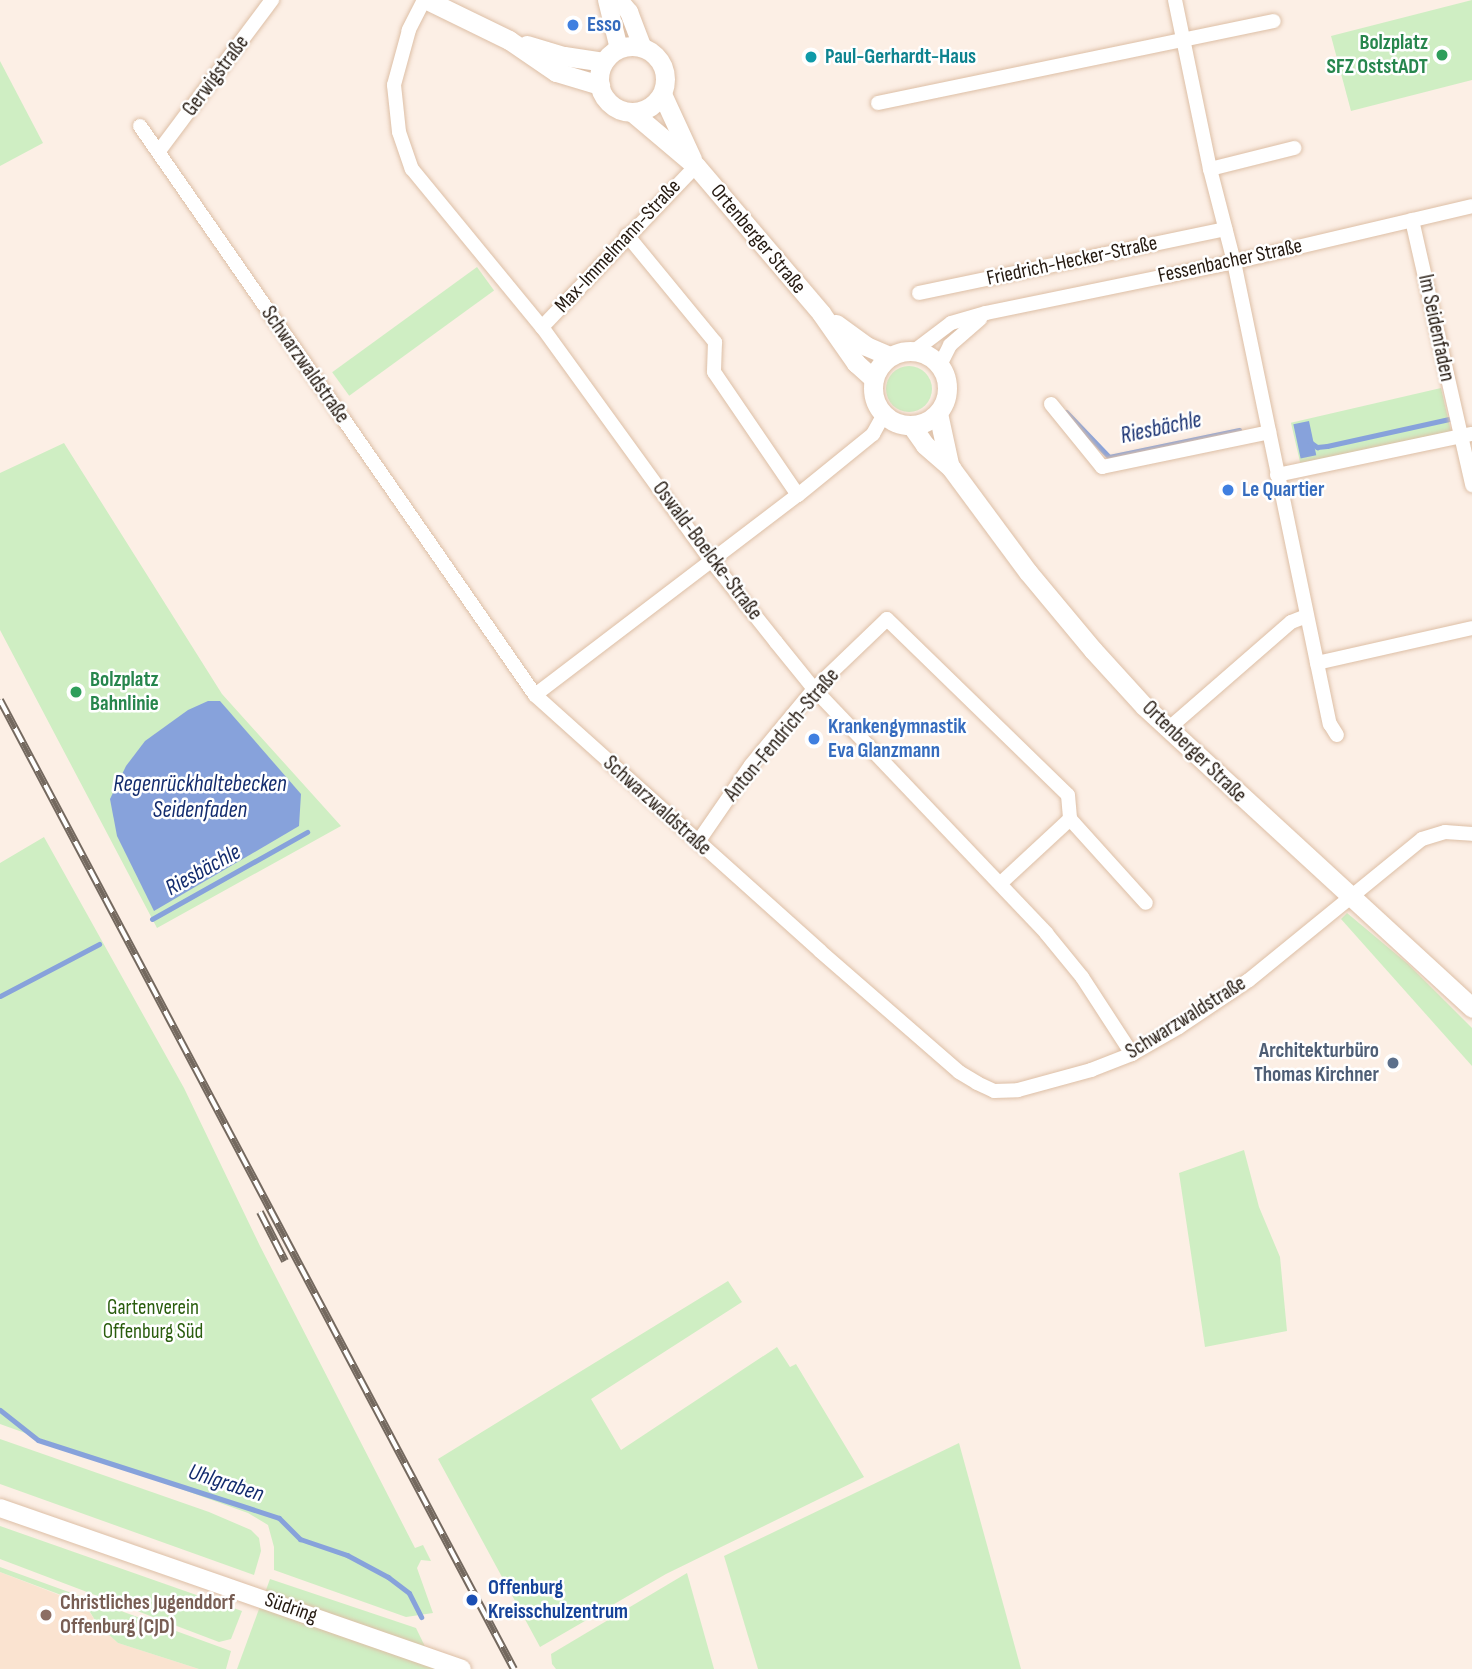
<!DOCTYPE html>
<meta charset="utf-8">
<style>
body{margin:0}
#map{position:relative;width:1472px;height:1669px;overflow:hidden;background:#fcefe5;font-family:"Sofia Sans Condensed",sans-serif}
div>[style]{position:absolute}
.built>*{inset:0;background:#fae3d0}
.green>*{inset:0;background:#cfeec3;transform-origin:0 0}
.round{border-radius:50%}
.water>*{inset:0;background:#87a2db;transform-origin:0 0}
.stream>*{height:5px;margin:-2.5px;padding:0 2.5px;transform-origin:2.5px;border-radius:2.5px;background:#87a2db}
.roads{filter:drop-shadow(0 0 2px #ddbfa6) drop-shadow(0 0 2px #ddbfa6)}
.minor>*{height:14px;margin:-7px;padding:0 7px;transform-origin:7px;border-radius:7px;background:#fff}
.tertiary>*{height:18px;margin:-9px;padding:0 9px;transform-origin:9px;border-radius:9px;background:#fff}
.secondary>*{height:19px;margin:-9.5px;padding:0 9.5px;transform-origin:9.5px;border-radius:9.5px;background:#fff}
.secondary>.ring{margin:-9.5px;padding:0;box-sizing:content-box;background:none;border:19px solid #fff;border-radius:50%}
.rail>*{height:8px;margin-top:-4px;transform-origin:0;background:repeating-linear-gradient(90deg,#fff 0 16px,#74695f 0 32px);box-sizing:border-box;border-block:2px solid #74695f}
.dots>*{width:19px;height:19px;translate:-50% -50%;box-sizing:border-box;border:4px solid #fff;border-radius:50%}
span{translate:-50% -50%;white-space:nowrap;text-align:center;line-height:1.15;-webkit-text-stroke:5px #fff;paint-order:stroke}
.shop-label{font-size:21px;color:#366cbe;font-weight:700}
.left{translate:0 -50%;text-align:left}
.leisure-label{font-size:21px;color:#27864d;font-weight:700}
.right{translate:-100% -50%;text-align:right}
.culture-label{font-size:21px;color:#0d838f;font-weight:700}
.street-label{font-size:21px;color:#241910}
.service-label{font-size:21px;color:#4e5e75;font-weight:700}
.park-label{font-size:21px;color:#2a5d0e}
.transit-label{font-size:21px;color:#164399;font-weight:700}
.education-label{font-size:21px;color:#785e54;font-weight:700}
.water-label{font-size:23px;color:#132c6e;font-style:italic}
</style>
<div id="map">
<div class="built">
<div style="clip-path:polygon(0 1572px,85px 1605px,98px 1625px,118px 1643px,199px 1669px,0 1669px)"></div>
</div>
<div class="green">
<div style="clip-path:polygon(1472px 0,1472px 80px,1351px 111px,1331px 36px)"></div>
<div style="clip-path:polygon(0 61px,43px 143px,0 166px)"></div>
<div style="left:477px;top:267px;width:29px;height:179px;rotate:54deg"></div>
<div class="round" style="left:886px;top:366px;width:46px;height:46px"></div>
<div style="left:1441px;top:388px;width:45px;height:154px;rotate:77deg"></div>
<div style="clip-path:polygon(64px 443px,222px 694px,341px 826px,157px 928px,0 630px,0 473px)"></div>
<div style="clip-path:polygon(44px 837px,184px 1088px,260px 1246px,415px 1548px,423px 1545px,431px 1561px,421px 1560px,417px 1568px,433px 1613px,406px 1617px,274px 1570px,274px 1547px,268px 1525px,248px 1513px,0 1424px,0 863px)"></div>
<div style="clip-path:polygon(1347px 913px,1408px 964px,1472px 1028px,1472px 1066px,1341px 919px)"></div>
<div style="clip-path:polygon(1244px 1150px,1259px 1207px,1280px 1257px,1287px 1331px,1205px 1347px,1179px 1173px)"></div>
<div style="clip-path:polygon(728px 1281px,742px 1302px,591px 1399px,621px 1450px,777px 1347px,790px 1367px,796px 1364px,864px 1477px,666px 1574px,540px 1647px,438px 1459px)"></div>
<div style="clip-path:polygon(0 1439px,209px 1512px,251px 1530px,259px 1538px,261px 1551px,254px 1575px,0 1484px)"></div>
<div style="clip-path:polygon(959px 1443px,1021px 1669px,758px 1669px,724px 1556px)"></div>
<div style="clip-path:polygon(0 1526px,242px 1611px,231px 1639px,219px 1642px,0 1559px)"></div>
<div style="clip-path:polygon(0 1567px,231px 1651px,226px 1669px,199px 1669px,118px 1643px,98px 1625px,85px 1604px,0 1572px)"></div>
<div style="clip-path:polygon(687px 1573px,714px 1669px,556px 1669px,552px 1664px,551px 1654px)"></div>
<div style="clip-path:polygon(270px 1579px,416px 1628px,436px 1669px,237px 1669px)"></div>
</div>
<div class="water">
<div style="left:1309px;top:421px;width:35px;height:16px;rotate:78deg"></div>
<div style="clip-path:polygon(208px 701px,220px 701px,301px 794px,299px 826px,154px 911px,117px 836px,110px 799px,126px 766px,145px 741px,188px 710px)"></div>
</div>
<div class="stream">
<div style="left:1066px;top:412px;width:62px;rotate:46.3deg"></div>
<div style="left:1109px;top:457px;width:133px;rotate:-11.7deg"></div>
<div style="left:1310px;top:442px;width:9px;rotate:36deg"></div>
<div style="left:1317px;top:447px;width:10px;rotate:-6deg"></div>
<div style="left:1327px;top:446px;width:125px;rotate:-12.5deg"></div>
<div style="left:152px;top:919px;width:178px;rotate:-29.3deg"></div>
<div style="left:0;top:996px;width:112px;rotate:-27.7deg"></div>
<div style="left:0;top:1410px;width:48px;rotate:38.3deg"></div>
<div style="left:38px;top:1440px;width:253px;rotate:17.9deg"></div>
<div style="left:279px;top:1518px;width:30px;rotate:45deg"></div>
<div style="left:300px;top:1539px;width:50px;rotate:18.8deg"></div>
<div style="left:347px;top:1555px;width:47px;rotate:28.2deg"></div>
<div style="left:388px;top:1577px;width:26px;rotate:37deg"></div>
<div style="left:409px;top:1593px;width:27px;rotate:63deg"></div>
</div>
<div class="roads">
<div class="minor">
<div style="left:424px;top:0;width:34px;rotate:117deg"></div>
<div style="left:409px;top:30px;width:57px;rotate:105.3deg"></div>
<div style="left:394px;top:85px;width:47px;rotate:83.9deg"></div>
<div style="left:399px;top:132px;width:39px;rotate:71deg"></div>
<div style="left:412px;top:169px;width:205px;rotate:50.6deg"></div>
<div style="left:542px;top:327px;width:286px;rotate:54.1deg"></div>
<div style="left:710px;top:559px;width:106px;rotate:51.5deg"></div>
<div style="left:776px;top:642px;width:60px;rotate:51deg"></div>
<div style="left:814px;top:689px;width:337px;rotate:46.4deg"></div>
<div style="left:1046px;top:933px;width:57px;rotate:50.7deg"></div>
<div style="left:1082px;top:977px;width:92px;rotate:57deg"></div>
<div style="left:1175px;top:0;width:173px;rotate:78.3deg"></div>
<div style="left:1210px;top:169px;width:96px;rotate:75.5deg"></div>
<div style="left:1234px;top:262px;width:472px;rotate:78.3deg"></div>
<div style="left:1330px;top:724px;width:13px;rotate:58deg"></div>
<div style="left:878px;top:103px;width:404px;rotate:-11.7deg"></div>
<div style="left:140px;top:126px;width:693px;rotate:55.23deg"></div>
<div style="left:535px;top:695px;width:383px;rotate:41.9deg"></div>
<div style="left:820px;top:951px;width:184px;rotate:41deg"></div>
<div style="left:959px;top:1072px;width:21px;rotate:31deg"></div>
<div style="left:977px;top:1083px;width:19px;rotate:25deg"></div>
<div style="left:994px;top:1091px;width:24px;rotate:-2deg"></div>
<div style="left:1018px;top:1090px;width:76px;rotate:-15.3deg"></div>
<div style="left:1091px;top:1070px;width:44px;rotate:-21.3deg"></div>
<div style="left:1132px;top:1054px;width:54px;rotate:-29.9deg"></div>
<div style="left:1179px;top:1027px;width:84px;rotate:-33.9deg"></div>
<div style="left:1249px;top:980px;width:223px;rotate:-39.2deg"></div>
<div style="left:1422px;top:839px;width:24px;rotate:-17deg"></div>
<div style="left:1445px;top:832px;width:27px;rotate:4deg"></div>
<div style="left:159px;top:151px;width:189px;rotate:-53.2deg"></div>
<div style="left:1210px;top:169px;width:87px;rotate:-14deg"></div>
<div style="left:1412px;top:220px;width:272px;rotate:77.2deg"></div>
<div style="left:627px;top:235px;width:139px;rotate:50.6deg"></div>
<div style="left:715px;top:342px;width:30px;rotate:92deg"></div>
<div style="left:714px;top:372px;width:149px;rotate:55.7deg"></div>
<div style="left:919px;top:293px;width:313px;rotate:-11.8deg"></div>
<div style="left:542px;top:327px;width:223px;rotate:-46.3deg"></div>
<div style="left:914px;top:351px;width:46px;rotate:-37.1deg"></div>
<div style="left:951px;top:323px;width:36px;rotate:-16deg"></div>
<div style="left:986px;top:313px;width:253px;rotate:-11.6deg"></div>
<div style="left:1234px;top:262px;width:244px;rotate:-13.2deg"></div>
<div style="left:940px;top:365px;width:22px;rotate:-63deg"></div>
<div style="left:950px;top:345px;width:40px;rotate:-41deg"></div>
<div style="left:1051px;top:404px;width:81px;rotate:51deg"></div>
<div style="left:1102px;top:467px;width:171px;rotate:-11.8deg"></div>
<div style="left:1277px;top:475px;width:199px;rotate:-11.9deg"></div>
<div style="left:1317px;top:663px;width:159px;rotate:-12.7deg"></div>
<div style="left:535px;top:695px;width:330px;rotate:-37.3deg"></div>
<div style="left:798px;top:495px;width:97px;rotate:-39.1deg"></div>
<div style="left:873px;top:434px;width:23px;rotate:-61deg"></div>
<div style="left:1168px;top:729px;width:163px;rotate:-41deg"></div>
<div style="left:1291px;top:622px;width:17px;rotate:-21deg"></div>
<div style="left:1070px;top:819px;width:113px;rotate:47.9deg"></div>
<div style="left:698px;top:842px;width:93px;rotate:-55.5deg"></div>
<div style="left:751px;top:765px;width:99px;rotate:-50.3deg"></div>
<div style="left:814px;top:689px;width:101px;rotate:-43.8deg"></div>
<div style="left:887px;top:619px;width:252px;rotate:44.2deg"></div>
<div style="left:1068px;top:795px;width:24px;rotate:85deg"></div>
<div style="left:1070px;top:819px;width:94px;rotate:137.2deg"></div>
</div>
<div class="tertiary">
<div style="left:607px;top:0;width:50px;rotate:76.2deg"></div>
<div style="left:619px;top:0;width:16px;rotate:50deg"></div>
<div style="left:629px;top:12px;width:39px;rotate:69deg"></div>
<div style="left:0;top:1508px;width:489px;rotate:19.2deg"></div>
</div>
<div class="secondary">
<div style="left:427px;top:0;width:91px;rotate:26deg"></div>
<div style="left:509px;top:40px;width:57px;rotate:34.2deg"></div>
<div style="left:556px;top:72px;width:46px;rotate:16.5deg"></div>
<div style="left:527px;top:45px;width:39px;rotate:17deg"></div>
<div style="left:564px;top:56px;width:40px;rotate:8.5deg"></div>
<div class="ring" style="left:599px;top:46px;width:47px;height:47px"></div>
<div style="left:662px;top:94px;width:72px;rotate:65.2deg"></div>
<div style="left:632px;top:112px;width:84px;rotate:40.2deg"></div>
<div style="left:696px;top:166px;width:193px;rotate:49.6deg"></div>
<div style="left:821px;top:313px;width:61px;rotate:55deg"></div>
<div style="left:856px;top:363px;width:24px;rotate:42deg"></div>
<div style="left:836px;top:324px;width:37px;rotate:36deg"></div>
<div style="left:866px;top:346px;width:26px;rotate:23deg"></div>
<div class="ring" style="left:873px;top:351px;width:55px;height:55px"></div>
<div style="left:938px;top:413px;width:52px;rotate:77.8deg"></div>
<div style="left:911px;top:425px;width:24px;rotate:55deg"></div>
<div style="left:925px;top:445px;width:35px;rotate:41deg"></div>
<div style="left:951px;top:468px;width:129px;rotate:53.5deg"></div>
<div style="left:1028px;top:572px;width:102px;rotate:50.2deg"></div>
<div style="left:1093px;top:650px;width:76px;rotate:47.7deg"></div>
<div style="left:1144px;top:706px;width:446px;rotate:42.6deg"></div>
</div>
</div>
<div class="rail">
<div style="left:0;top:700px;width:1097px;rotate:62.06deg"></div>
<div style="left:260px;top:1212px;width:55px;rotate:63deg"></div>
</div>
<div class="dots">
<div style="left:573px;top:25px;background:#3f7fe0"></div>
<div style="left:1442px;top:55px;background:#2e9e5b"></div>
<div style="left:811px;top:57px;background:#0f9aa8"></div>
<div style="left:1228px;top:490px;background:#3f7fe0"></div>
<div style="left:76px;top:692px;background:#2e9e5b"></div>
<div style="left:814px;top:739px;background:#3f7fe0"></div>
<div style="left:1393px;top:1063px;background:#5c6f8a"></div>
<div style="left:472px;top:1600px;background:#1a4fb4"></div>
<div style="left:46px;top:1615px;background:#8d6e63"></div>
</div>
<div class="shop-label">
<span class="left" style="left:587px;top:25px">Esso</span>
<span class="left" style="left:1242px;top:490px">Le Quartier</span>
<span class="left" style="left:828px;top:739px">Krankengymnastik<br>Eva Glanzmann</span>
</div>
<div class="leisure-label">
<span class="right" style="left:1428px;top:55px">Bolzplatz<br>SFZ OststADT</span>
<span class="left" style="left:90px;top:692px">Bolzplatz<br>Bahnlinie</span>
</div>
<div class="culture-label">
<span class="left" style="left:825px;top:57px">Paul-Gerhardt-Haus</span>
</div>
<div class="street-label">
<span style="left:216px;top:76px;rotate:-53deg">Gerwigstraße</span>
<span style="left:758px;top:239px;rotate:50deg">Ortenberger Straße</span>
<span style="left:618px;top:246px;rotate:-47deg">Max-Immelmann-Straße</span>
<span style="left:1072px;top:261px;rotate:-12deg">Friedrich-Hecker-Straße</span>
<span style="left:1230px;top:261px;rotate:-12deg">Fessenbacher Straße</span>
<span style="left:1436px;top:328px;rotate:78deg">Im Seidenfaden</span>
<span style="left:305px;top:365px;rotate:55deg">Schwarzwaldstraße</span>
<span style="left:707px;top:551px;rotate:53deg">Oswald-Boelcke-Straße</span>
<span style="left:782px;top:735px;rotate:-50deg">Anton-Fendrich-Straße</span>
<span style="left:1194px;top:752px;rotate:44deg">Ortenberger Straße</span>
<span style="left:657px;top:806px;rotate:42deg">Schwarzwaldstraße</span>
<span style="left:1186px;top:1018px;rotate:-32deg">Schwarzwaldstraße</span>
<span style="left:291px;top:1608px;rotate:19deg">Südring</span>
</div>
<div class="service-label">
<span class="right" style="left:1379px;top:1063px">Architekturbüro<br>Thomas Kirchner</span>
</div>
<div class="park-label">
<span style="left:153px;top:1320px">Gartenverein<br>Offenburg Süd</span>
</div>
<div class="transit-label">
<span class="left" style="left:488px;top:1600px">Offenburg<br>Kreisschulzentrum</span>
</div>
<div class="education-label">
<span class="left" style="left:60px;top:1615px">Christliches Jugenddorf<br>Offenburg (CJD)</span>
</div>
<div class="water-label">
<span style="left:1161px;top:428px;rotate:-12deg">Riesbächle</span>
<span style="left:200px;top:797px">Regenrückhaltebecken<br>Seidenfaden</span>
<span style="left:203px;top:870px;rotate:-29deg">Riesbächle</span>
<span style="left:226px;top:1483px;rotate:18deg">Uhlgraben</span>
</div>
</div>
